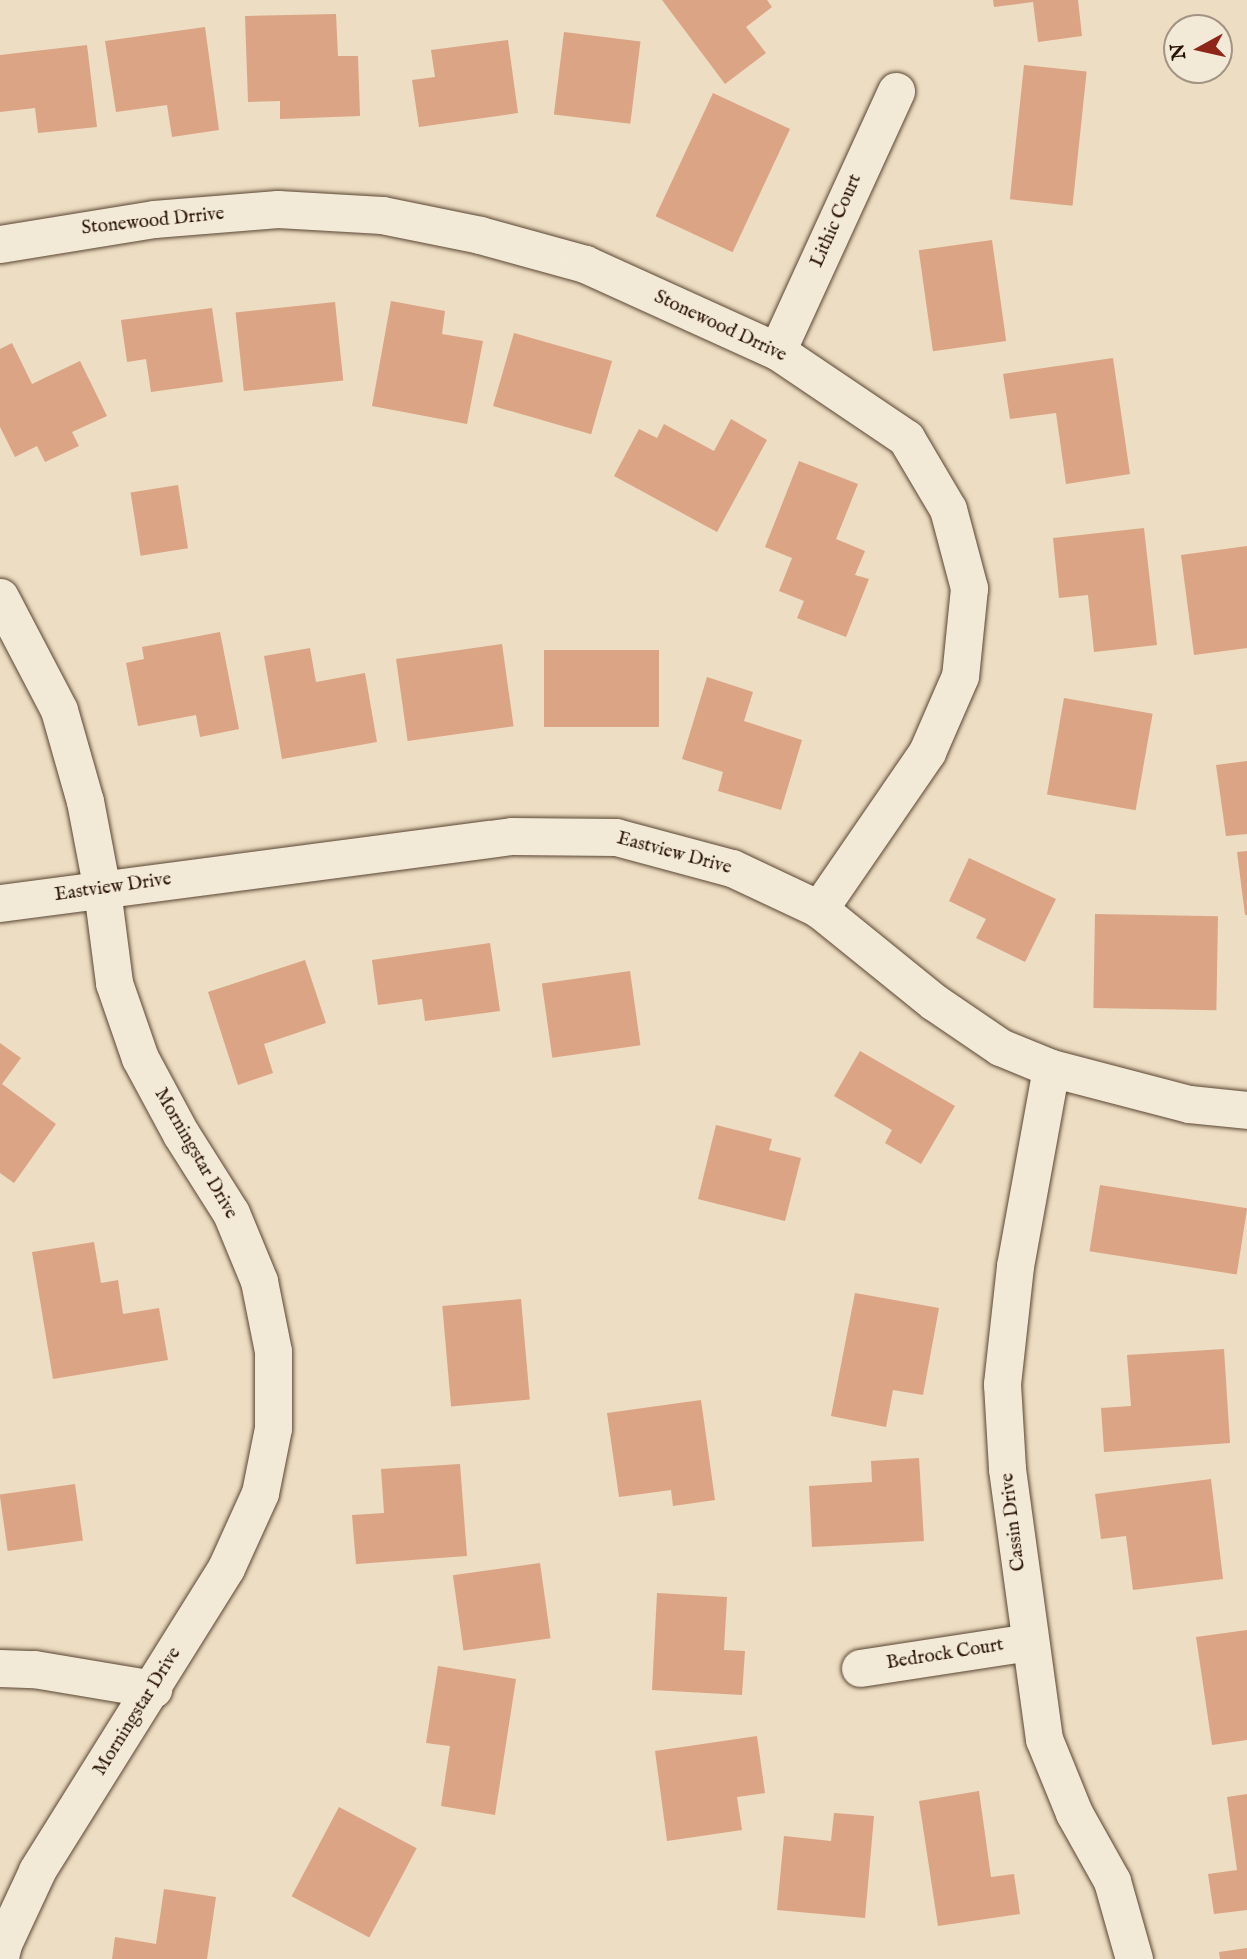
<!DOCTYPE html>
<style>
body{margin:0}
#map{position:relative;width:1247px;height:1959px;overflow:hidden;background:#edddc2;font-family:"IM FELL English",serif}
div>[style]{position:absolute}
.building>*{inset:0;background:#dba485;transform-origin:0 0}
.roads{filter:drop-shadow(0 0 2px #5a4633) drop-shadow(0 0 2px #5a4633)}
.minor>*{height:37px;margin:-18.5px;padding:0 18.5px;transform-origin:18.5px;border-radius:18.5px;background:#f3e9d7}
span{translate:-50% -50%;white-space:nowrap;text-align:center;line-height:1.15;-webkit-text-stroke:5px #f3e9d7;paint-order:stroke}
.street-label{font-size:19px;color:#291303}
.north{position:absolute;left:1163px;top:14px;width:70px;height:70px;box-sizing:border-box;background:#f3e9d7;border:2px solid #a29382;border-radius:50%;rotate:262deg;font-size:19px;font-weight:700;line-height:28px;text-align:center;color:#291303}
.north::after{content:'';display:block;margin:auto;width:24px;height:32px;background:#8f2418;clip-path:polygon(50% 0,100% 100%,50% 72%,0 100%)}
</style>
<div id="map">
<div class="building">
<div style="clip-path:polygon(662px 0,767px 0,772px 7px,746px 27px,766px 53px,725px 84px)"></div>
<div style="clip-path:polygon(993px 0,1078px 0,1082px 36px,1038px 42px,1033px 2px,994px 7px)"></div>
<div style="clip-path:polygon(336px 14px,338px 56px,358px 56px,360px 116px,280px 119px,280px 101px,248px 102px,245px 16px)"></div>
<div style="clip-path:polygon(205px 27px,219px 130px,172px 137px,167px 105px,116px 112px,105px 41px)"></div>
<div style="left:564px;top:32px;width:77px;height:83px;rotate:7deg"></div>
<div style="clip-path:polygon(508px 40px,518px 113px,419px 127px,412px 80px,435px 77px,431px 50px)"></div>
<div style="clip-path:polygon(87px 45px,97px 127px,38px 133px,35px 108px,0 112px,0 55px)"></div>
<div style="left:1024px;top:65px;width:63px;height:135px;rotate:6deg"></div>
<div style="left:713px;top:93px;width:85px;height:136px;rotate:25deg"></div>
<div style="left:992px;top:240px;width:102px;height:74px;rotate:82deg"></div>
<div style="clip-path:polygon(391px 301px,445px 311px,442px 334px,483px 341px,467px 424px,372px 406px)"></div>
<div style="left:335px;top:302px;width:79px;height:100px;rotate:84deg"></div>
<div style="clip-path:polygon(212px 308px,223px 382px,151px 392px,146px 359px,127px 362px,121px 320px)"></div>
<div style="left:514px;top:333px;width:102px;height:76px;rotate:16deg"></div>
<div style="clip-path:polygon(12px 343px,32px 384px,80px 361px,107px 416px,72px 432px,79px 446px,45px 462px,37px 446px,15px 457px,0 427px,0 349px)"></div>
<div style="clip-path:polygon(1113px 358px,1130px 474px,1066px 484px,1056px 413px,1010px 419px,1003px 374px)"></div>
<div style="clip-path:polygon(731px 419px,767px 440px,717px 532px,614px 476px,639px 429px,657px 438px,664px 424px,714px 451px)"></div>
<div style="clip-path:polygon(799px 461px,858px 484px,836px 539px,865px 551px,855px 575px,869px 579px,846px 637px,797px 618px,804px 601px,779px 591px,792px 558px,765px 547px)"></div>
<div style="left:178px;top:485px;width:64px;height:48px;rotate:81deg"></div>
<div style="clip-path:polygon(1144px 528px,1157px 645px,1094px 652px,1088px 595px,1059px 598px,1053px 538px)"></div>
<div style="clip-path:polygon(1247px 546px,1247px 648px,1194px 655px,1181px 555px)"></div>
<div style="clip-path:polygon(220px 632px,239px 729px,200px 737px,196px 715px,138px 726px,126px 663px,144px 659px,142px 647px)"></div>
<div style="left:502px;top:644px;width:83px;height:107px;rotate:82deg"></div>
<div style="clip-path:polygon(310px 648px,316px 682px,365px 673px,377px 742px,282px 759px,264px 656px)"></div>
<div style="left:544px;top:650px;width:115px;height:77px"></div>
<div style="clip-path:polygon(707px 677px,753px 692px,744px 721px,802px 740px,781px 810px,718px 791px,723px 772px,682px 759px)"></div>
<div style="left:1064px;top:698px;width:90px;height:98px;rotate:10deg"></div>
<div style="clip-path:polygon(1247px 761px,1247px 834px,1226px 836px,1216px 765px)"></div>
<div style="clip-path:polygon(1247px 851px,1247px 915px,1245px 915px,1237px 852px)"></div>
<div style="clip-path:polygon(969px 858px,1056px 899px,1025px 962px,976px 938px,986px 919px,949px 901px)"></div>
<div style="left:1095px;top:914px;width:123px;height:94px;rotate:1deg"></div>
<div style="clip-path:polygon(490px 943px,500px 1011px,425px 1021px,422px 999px,378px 1005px,372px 960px)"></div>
<div style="clip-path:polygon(305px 960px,326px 1023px,264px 1044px,273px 1073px,238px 1085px,208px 992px)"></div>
<div style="left:630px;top:971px;width:75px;height:89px;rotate:82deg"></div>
<div style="clip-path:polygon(0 1043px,21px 1058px,2px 1084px,56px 1124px,14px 1183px,0 1173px)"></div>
<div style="clip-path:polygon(860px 1051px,955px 1106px,921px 1164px,885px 1143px,892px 1130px,834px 1096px)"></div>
<div style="clip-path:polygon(716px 1125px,772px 1139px,769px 1150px,801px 1158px,785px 1221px,698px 1199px)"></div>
<div style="left:1100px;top:1185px;width:149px;height:67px;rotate:9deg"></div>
<div style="clip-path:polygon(94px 1242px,101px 1283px,118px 1280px,123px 1314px,159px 1308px,168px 1360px,53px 1379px,32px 1252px)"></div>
<div style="clip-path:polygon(855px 1293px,939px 1308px,923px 1395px,893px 1390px,886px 1427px,831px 1416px)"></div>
<div style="left:521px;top:1299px;width:101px;height:79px;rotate:85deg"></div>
<div style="clip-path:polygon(1224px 1349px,1230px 1443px,1104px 1452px,1101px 1408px,1131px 1406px,1127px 1355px)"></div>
<div style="clip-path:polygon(701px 1400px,715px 1500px,673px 1506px,671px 1490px,619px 1497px,607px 1413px)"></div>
<div style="clip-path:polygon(919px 1458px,924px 1541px,812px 1547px,809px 1486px,872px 1482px,871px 1461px)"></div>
<div style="clip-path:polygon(460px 1464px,467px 1556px,356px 1564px,352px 1515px,384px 1513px,381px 1469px)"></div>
<div style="clip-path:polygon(1211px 1479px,1223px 1579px,1133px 1590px,1126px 1536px,1101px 1539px,1095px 1494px)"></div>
<div style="left:75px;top:1484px;width:57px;height:76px;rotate:82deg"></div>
<div style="left:540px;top:1563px;width:76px;height:88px;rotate:82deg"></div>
<div style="clip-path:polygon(657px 1593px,727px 1597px,724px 1650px,745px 1651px,742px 1695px,652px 1690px)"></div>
<div style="clip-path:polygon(1247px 1630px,1247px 1740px,1212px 1745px,1196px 1637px)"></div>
<div style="clip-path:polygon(438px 1666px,516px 1679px,495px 1815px,441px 1806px,450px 1746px,426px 1743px)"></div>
<div style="clip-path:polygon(757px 1736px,765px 1793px,737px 1797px,742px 1830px,667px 1841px,655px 1751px)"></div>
<div style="clip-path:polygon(979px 1791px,991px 1877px,1014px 1874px,1020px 1914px,938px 1926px,919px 1801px)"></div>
<div style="clip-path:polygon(1247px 1794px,1247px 1910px,1214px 1914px,1208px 1874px,1237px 1870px,1227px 1797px)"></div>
<div style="left:339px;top:1807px;width:88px;height:101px;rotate:28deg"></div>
<div style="clip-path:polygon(834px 1813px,874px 1816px,865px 1918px,777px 1910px,784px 1836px,831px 1841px)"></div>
<div style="clip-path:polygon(164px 1889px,216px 1897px,207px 1959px,112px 1959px,115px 1937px,156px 1944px)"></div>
<div style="clip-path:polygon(1247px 1948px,1247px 1959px,1220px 1959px,1219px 1952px)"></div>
</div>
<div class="roads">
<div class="minor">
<div style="left:0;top:244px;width:156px;rotate:-9.2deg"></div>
<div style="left:154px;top:219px;width:124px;rotate:-4.6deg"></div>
<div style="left:278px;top:209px;width:104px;rotate:3.3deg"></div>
<div style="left:382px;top:215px;width:100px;rotate:11.5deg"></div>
<div style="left:480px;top:235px;width:109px;rotate:15.4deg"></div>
<div style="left:585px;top:264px;width:211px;rotate:24.4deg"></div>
<div style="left:777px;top:351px;width:156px;rotate:34deg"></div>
<div style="left:906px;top:438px;width:82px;rotate:59.4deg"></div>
<div style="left:948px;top:509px;width:82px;rotate:75.1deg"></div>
<div style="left:969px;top:588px;width:88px;rotate:95.8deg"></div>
<div style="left:960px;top:676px;width:83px;rotate:113.5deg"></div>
<div style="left:927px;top:752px;width:191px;rotate:124.5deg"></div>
<div style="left:777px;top:351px;width:286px;rotate:-65.4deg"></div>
<div style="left:0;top:597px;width:127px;rotate:62.4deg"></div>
<div style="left:59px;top:710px;width:95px;rotate:74.1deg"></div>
<div style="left:85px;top:801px;width:91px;rotate:79.2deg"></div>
<div style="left:102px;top:890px;width:94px;rotate:82.6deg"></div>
<div style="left:114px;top:983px;width:79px;rotate:70.9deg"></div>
<div style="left:140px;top:1058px;width:86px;rotate:61.7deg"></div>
<div style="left:181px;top:1134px;width:93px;rotate:57.7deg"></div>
<div style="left:231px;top:1213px;width:74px;rotate:67.6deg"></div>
<div style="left:259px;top:1281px;width:71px;rotate:78.7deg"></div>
<div style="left:273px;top:1351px;width:77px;rotate:90deg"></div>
<div style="left:273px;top:1428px;width:66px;rotate:101.3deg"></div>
<div style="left:260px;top:1493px;width:82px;rotate:114.4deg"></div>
<div style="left:226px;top:1568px;width:357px;rotate:122deg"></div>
<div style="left:37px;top:1871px;width:81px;rotate:115deg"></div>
<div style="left:3px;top:1944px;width:13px;rotate:103deg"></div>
<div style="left:0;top:903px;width:516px;rotate:-7.46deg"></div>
<div style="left:512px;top:836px;width:104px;rotate:0.6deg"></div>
<div style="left:616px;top:837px;width:120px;rotate:15deg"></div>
<div style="left:732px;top:868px;width:96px;rotate:25.2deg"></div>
<div style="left:819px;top:909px;width:148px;rotate:39deg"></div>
<div style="left:934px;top:1002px;width:80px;rotate:34.3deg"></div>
<div style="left:1000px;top:1047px;width:55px;rotate:22.4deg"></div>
<div style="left:1051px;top:1068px;width:143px;rotate:14.6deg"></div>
<div style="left:1189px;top:1104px;width:58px;rotate:5.9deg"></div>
<div style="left:1051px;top:1068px;width:201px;rotate:100.3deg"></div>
<div style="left:1015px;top:1266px;width:119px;rotate:96.3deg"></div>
<div style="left:1002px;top:1384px;width:85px;rotate:86.6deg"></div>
<div style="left:1007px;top:1469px;width:273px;rotate:82.2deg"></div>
<div style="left:1044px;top:1739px;width:80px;rotate:67.9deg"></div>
<div style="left:1074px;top:1813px;width:78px;rotate:60.8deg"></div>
<div style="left:1112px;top:1881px;width:81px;rotate:74.2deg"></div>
<div style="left:0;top:1668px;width:34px;rotate:2deg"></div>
<div style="left:34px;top:1669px;width:121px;rotate:9.5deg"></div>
<div style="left:860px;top:1668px;width:171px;rotate:-8.7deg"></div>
</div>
</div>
<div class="street-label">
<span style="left:837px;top:221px;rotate:-66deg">Lithic Court</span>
<span style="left:153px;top:222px;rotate:-6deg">Stonewood Drrive</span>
<span style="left:720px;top:327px;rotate:25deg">Stonewood Drrive</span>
<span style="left:674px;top:854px;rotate:15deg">Eastview Drive</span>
<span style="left:113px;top:888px;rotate:-8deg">Eastview Drive</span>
<span style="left:195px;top:1154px;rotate:60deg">Morningstar Drive</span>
<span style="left:1014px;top:1522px;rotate:-97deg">Cassin Drive</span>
<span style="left:945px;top:1655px;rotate:-9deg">Bedrock Court</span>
<span style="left:138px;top:1712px;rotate:-58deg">Morningstar Drive</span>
</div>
<div class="north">N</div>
</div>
